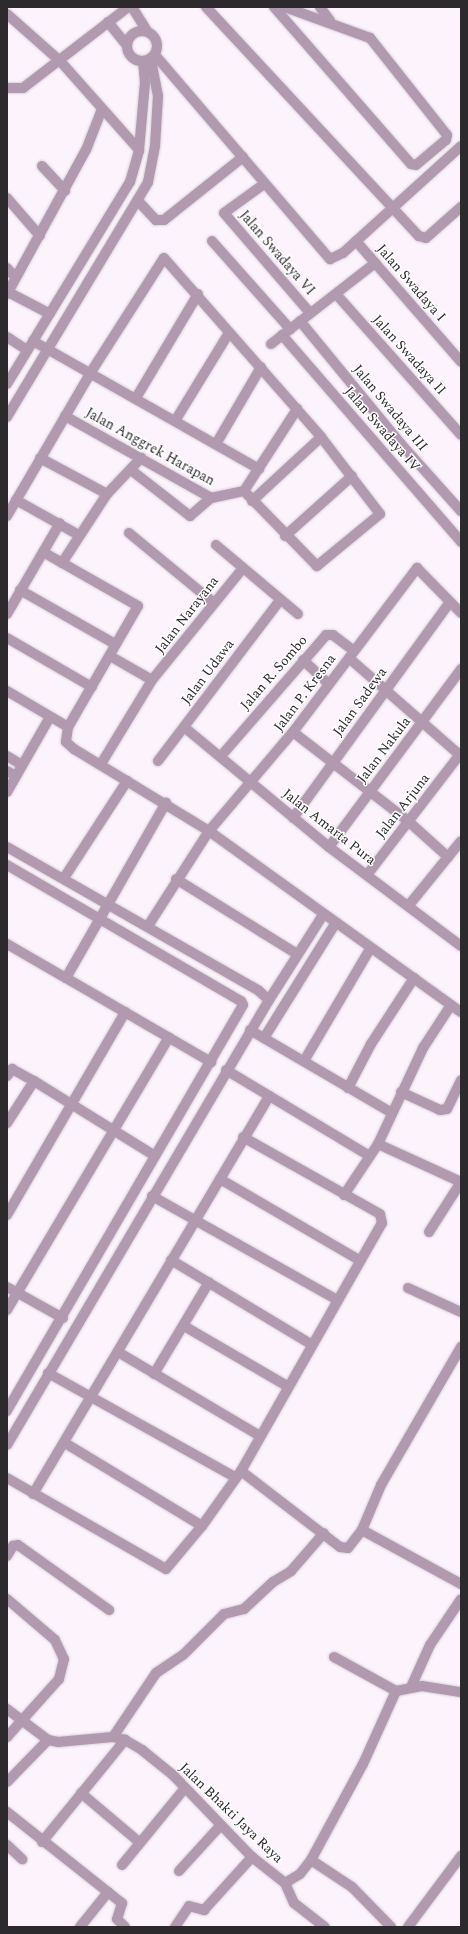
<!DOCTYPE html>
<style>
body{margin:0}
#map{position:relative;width:468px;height:1934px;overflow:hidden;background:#fcf3fc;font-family:Spectral,serif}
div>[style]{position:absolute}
.roads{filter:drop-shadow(0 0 1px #d7cfd7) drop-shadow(0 0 1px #d7cfd7)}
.street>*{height:10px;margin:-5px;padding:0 5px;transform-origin:5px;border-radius:5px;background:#b199b0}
.street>.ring{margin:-5px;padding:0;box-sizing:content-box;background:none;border:10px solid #b199b0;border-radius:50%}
span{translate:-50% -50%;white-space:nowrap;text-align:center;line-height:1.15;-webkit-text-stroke:3px #fff;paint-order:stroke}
.street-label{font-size:14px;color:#2d2a2d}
.frame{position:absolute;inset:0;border:8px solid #2d2a2d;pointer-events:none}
</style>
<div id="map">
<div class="roads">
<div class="street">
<div style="left:132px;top:7px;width:28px;rotate:58deg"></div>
<div style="left:206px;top:7px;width:313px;rotate:47.1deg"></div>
<div style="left:419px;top:236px;width:7px;rotate:16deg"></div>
<div style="left:426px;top:238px;width:47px;rotate:-41.5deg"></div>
<div style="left:274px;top:7px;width:208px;rotate:48.9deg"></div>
<div style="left:411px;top:164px;width:5px;rotate:11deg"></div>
<div style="left:416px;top:165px;width:39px;rotate:-40deg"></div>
<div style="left:446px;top:140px;width:5px;rotate:-79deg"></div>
<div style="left:447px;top:135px;width:124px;rotate:-128.4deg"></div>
<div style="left:370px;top:38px;width:90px;rotate:-160deg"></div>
<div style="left:320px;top:7px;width:17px;rotate:54deg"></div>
<div style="left:7px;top:14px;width:72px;rotate:41.6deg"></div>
<div style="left:61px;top:62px;width:118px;rotate:48.4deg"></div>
<div style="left:108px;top:22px;width:28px;rotate:51deg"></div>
<div class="ring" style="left:127px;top:31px;width:20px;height:20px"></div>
<div style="left:155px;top:55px;width:269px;rotate:49.4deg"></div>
<div style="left:330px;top:259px;width:14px;rotate:-25deg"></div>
<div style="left:343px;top:253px;width:159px;rotate:-42.2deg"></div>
<div style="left:7px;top:88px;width:16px"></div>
<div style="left:23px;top:88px;width:133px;rotate:-37.6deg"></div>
<div style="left:42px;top:166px;width:34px;rotate:47deg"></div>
<div style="left:264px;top:184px;width:49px;rotate:144.1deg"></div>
<div style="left:224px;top:213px;width:132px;rotate:49.3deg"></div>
<div style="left:7px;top:198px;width:50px;rotate:49deg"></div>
<div style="left:139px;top:202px;width:25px;rotate:47deg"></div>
<div style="left:156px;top:220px;width:8px"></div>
<div style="left:164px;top:220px;width:101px;rotate:-38.6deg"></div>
<div style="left:212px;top:241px;width:118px;rotate:48.4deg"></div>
<div style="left:356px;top:241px;width:160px;rotate:49deg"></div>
<div style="left:7px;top:268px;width:13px;rotate:48deg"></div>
<div style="left:8px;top:292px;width:47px;rotate:27.6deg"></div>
<div style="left:7px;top:294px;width:164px;rotate:-61.3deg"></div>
<div style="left:86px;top:150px;width:44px;rotate:-68.7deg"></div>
<div style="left:336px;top:294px;width:188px;rotate:48.4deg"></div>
<div style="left:300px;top:321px;width:159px;rotate:50.6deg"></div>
<div style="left:401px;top:444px;width:90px;rotate:48.2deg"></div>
<div style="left:282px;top:335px;width:274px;rotate:49.1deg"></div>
<div style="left:7px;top:337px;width:24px;rotate:33deg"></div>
<div style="left:33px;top:341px;width:260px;rotate:29.5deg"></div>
<div style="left:271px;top:344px;width:132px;rotate:-37.9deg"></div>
<div style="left:7px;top:384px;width:237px;rotate:-58.7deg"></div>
<div style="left:130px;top:182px;width:33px;rotate:-74deg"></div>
<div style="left:139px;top:150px;width:67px;rotate:-84.9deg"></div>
<div style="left:145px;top:83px;width:21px;rotate:-95deg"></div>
<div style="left:136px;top:398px;width:121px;rotate:-59.2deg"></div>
<div style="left:65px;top:416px;width:167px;rotate:29.3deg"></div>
<div style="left:211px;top:498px;width:34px;rotate:-12deg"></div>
<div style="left:244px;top:491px;width:98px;rotate:-57.1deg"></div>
<div style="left:7px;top:417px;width:274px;rotate:-59deg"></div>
<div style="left:148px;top:182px;width:37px;rotate:-79deg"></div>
<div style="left:155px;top:146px;width:50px;rotate:-86.6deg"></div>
<div style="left:158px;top:96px;width:38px;rotate:-101deg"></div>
<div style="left:175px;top:421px;width:103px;rotate:-58.5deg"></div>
<div style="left:216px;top:444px;width:89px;rotate:-59.7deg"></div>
<div style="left:40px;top:458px;width:76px;rotate:28.2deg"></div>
<div style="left:131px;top:470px;width:75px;rotate:37.9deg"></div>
<div style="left:190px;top:516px;width:28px;rotate:-41deg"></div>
<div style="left:16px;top:500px;width:72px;rotate:29.1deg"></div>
<div style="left:252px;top:501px;width:94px;rotate:-42.8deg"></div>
<div style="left:7px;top:516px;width:167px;rotate:-59.7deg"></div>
<div style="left:91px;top:372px;width:135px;rotate:-57.4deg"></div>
<div style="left:164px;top:258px;width:238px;rotate:48.7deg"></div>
<div style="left:321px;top:437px;width:97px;rotate:52.5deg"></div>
<div style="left:380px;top:514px;width:82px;rotate:140.5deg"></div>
<div style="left:317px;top:566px;width:105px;rotate:-134.2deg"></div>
<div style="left:129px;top:533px;width:110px;rotate:39.5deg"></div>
<div style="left:285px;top:536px;width:90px;rotate:-41.8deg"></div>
<div style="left:216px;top:545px;width:107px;rotate:40.1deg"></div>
<div style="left:43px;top:552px;width:109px;rotate:29.6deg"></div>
<div style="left:138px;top:606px;width:140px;rotate:120deg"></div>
<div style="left:62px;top:563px;width:82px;rotate:-56.9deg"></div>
<div style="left:107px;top:494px;width:50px;rotate:-46.6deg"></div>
<div style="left:20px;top:590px;width:109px;rotate:29.6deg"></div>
<div style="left:7px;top:614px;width:105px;rotate:-59.8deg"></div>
<div style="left:7px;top:638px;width:98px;rotate:30deg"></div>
<div style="left:110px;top:656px;width:48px;rotate:29.7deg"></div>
<div style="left:152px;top:680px;width:144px;rotate:-50.9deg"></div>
<div style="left:349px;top:658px;width:149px;rotate:41.2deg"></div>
<div style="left:303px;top:660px;width:35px;rotate:43deg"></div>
<div style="left:7px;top:691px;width:71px;rotate:30.5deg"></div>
<div style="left:68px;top:727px;width:15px;rotate:98deg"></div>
<div style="left:66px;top:742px;width:11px;rotate:41deg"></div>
<div style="left:74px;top:749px;width:158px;rotate:31.3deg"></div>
<div style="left:209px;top:831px;width:310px;rotate:35.7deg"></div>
<div style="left:184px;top:727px;width:188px;rotate:39.6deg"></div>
<div style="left:329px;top:847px;width:165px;rotate:36.9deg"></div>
<div style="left:293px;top:732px;width:145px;rotate:37.7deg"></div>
<div style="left:408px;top:821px;width:54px;rotate:42deg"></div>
<div style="left:7px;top:756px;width:17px;rotate:31deg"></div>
<div style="left:221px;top:756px;width:160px;rotate:-49deg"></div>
<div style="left:326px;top:635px;width:7px"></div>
<div style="left:333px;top:635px;width:26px;rotate:37deg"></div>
<div style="left:158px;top:761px;width:202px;rotate:-52.8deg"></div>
<div style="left:101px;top:764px;width:98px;rotate:-58.7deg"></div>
<div style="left:7px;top:771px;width:10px;rotate:29deg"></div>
<div style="left:7px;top:792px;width:86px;rotate:-60.2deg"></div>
<div style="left:293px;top:818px;width:267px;rotate:-54deg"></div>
<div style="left:7px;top:847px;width:290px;rotate:29.7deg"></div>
<div style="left:259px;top:991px;width:13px;rotate:42deg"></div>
<div style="left:269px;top:1000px;width:516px;rotate:120.49deg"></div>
<div style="left:329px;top:847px;width:222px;rotate:-53.4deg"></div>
<div style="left:7px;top:865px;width:271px;rotate:30.2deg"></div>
<div style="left:241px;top:1001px;width:4px;rotate:63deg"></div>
<div style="left:243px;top:1005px;width:470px;rotate:120.2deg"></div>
<div style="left:367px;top:875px;width:154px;rotate:-52.4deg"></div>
<div style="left:64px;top:878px;width:116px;rotate:-57deg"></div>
<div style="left:176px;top:879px;width:142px;rotate:31.8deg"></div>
<div style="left:409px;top:905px;width:82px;rotate:-50.9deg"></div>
<div style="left:148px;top:926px;width:113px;rotate:-57.3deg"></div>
<div style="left:209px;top:831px;width:130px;rotate:-49.7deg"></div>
<div style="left:293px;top:732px;width:206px;rotate:-52.9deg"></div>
<div style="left:417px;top:568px;width:63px;rotate:45.6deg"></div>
<div style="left:7px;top:944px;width:68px;rotate:30deg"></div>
<div style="left:66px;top:978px;width:202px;rotate:-60.3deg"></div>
<div style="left:66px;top:978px;width:168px;rotate:30.1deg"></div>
<div style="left:269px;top:1000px;width:101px;rotate:-57.6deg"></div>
<div style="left:250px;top:1030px;width:164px;rotate:30.3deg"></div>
<div style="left:264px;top:1038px;width:134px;rotate:-58.1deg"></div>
<div style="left:304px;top:1061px;width:130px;rotate:-59.5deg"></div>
<div style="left:226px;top:1070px;width:165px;rotate:30.9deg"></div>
<div style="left:7px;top:1076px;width:9px;rotate:-54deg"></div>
<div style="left:12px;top:1069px;width:25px;rotate:29deg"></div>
<div style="left:348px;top:1088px;width:50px;rotate:-62.4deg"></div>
<div style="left:371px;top:1044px;width:79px;rotate:-56.9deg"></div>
<div style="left:401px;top:1092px;width:43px;rotate:24.8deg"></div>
<div style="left:440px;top:1110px;width:7px;rotate:-8deg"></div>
<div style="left:447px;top:1109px;width:32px;rotate:-64deg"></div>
<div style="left:7px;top:1123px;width:50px;rotate:-57.3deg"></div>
<div style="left:34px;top:1081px;width:142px;rotate:31.8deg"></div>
<div style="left:378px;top:1144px;width:91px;rotate:24.6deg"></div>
<div style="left:220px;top:1179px;width:161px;rotate:30.2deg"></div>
<div style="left:344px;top:1195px;width:61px;rotate:-56.3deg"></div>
<div style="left:378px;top:1144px;width:106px;rotate:-64.9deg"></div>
<div style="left:423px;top:1048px;width:51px;rotate:-56.9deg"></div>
<div style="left:152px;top:1196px;width:212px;rotate:29.3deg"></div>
<div style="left:7px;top:1215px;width:235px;rotate:-59.8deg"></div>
<div style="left:429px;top:1232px;width:59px;rotate:-57.4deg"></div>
<div style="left:171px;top:1260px;width:163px;rotate:31deg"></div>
<div style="left:7px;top:1287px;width:64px;rotate:29deg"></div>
<div style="left:408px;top:1288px;width:58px;rotate:24.4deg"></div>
<div style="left:7px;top:1310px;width:317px;rotate:-59.3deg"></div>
<div style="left:184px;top:1326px;width:119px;rotate:30.2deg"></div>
<div style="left:118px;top:1352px;width:165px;rotate:30.6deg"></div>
<div style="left:48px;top:1373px;width:214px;rotate:29.1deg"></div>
<div style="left:154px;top:1374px;width:107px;rotate:-59.1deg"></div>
<div style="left:65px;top:1443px;width:160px;rotate:31.2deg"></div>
<div style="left:241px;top:1471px;width:125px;rotate:37.5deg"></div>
<div style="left:340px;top:1547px;width:8px;rotate:7deg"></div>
<div style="left:348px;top:1548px;width:23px;rotate:-52deg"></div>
<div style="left:362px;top:1530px;width:49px;rotate:-67.1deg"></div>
<div style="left:381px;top:1485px;width:160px;rotate:-59.9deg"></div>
<div style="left:7px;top:1478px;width:183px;rotate:29.8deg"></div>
<div style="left:166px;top:1569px;width:56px;rotate:-50.1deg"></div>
<div style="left:202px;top:1526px;width:67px;rotate:-54.7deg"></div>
<div style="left:241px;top:1471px;width:285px;rotate:-60.4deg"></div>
<div style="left:382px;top:1223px;width:9px;rotate:-103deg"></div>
<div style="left:380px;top:1214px;width:157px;rotate:-150.7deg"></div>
<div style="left:33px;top:1494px;width:463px;rotate:-59.3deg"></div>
<div style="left:362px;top:1530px;width:113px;rotate:28.6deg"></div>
<div style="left:7px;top:1556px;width:12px;rotate:-59deg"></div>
<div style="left:13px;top:1546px;width:5px;rotate:-11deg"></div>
<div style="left:18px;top:1545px;width:112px;rotate:35.5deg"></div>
<div style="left:7px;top:1599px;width:63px;rotate:40.5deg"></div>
<div style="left:55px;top:1640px;width:21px;rotate:65deg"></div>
<div style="left:64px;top:1659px;width:21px;rotate:104deg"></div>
<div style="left:59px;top:1679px;width:78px;rotate:131.9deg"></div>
<div style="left:334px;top:1657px;width:71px;rotate:28.7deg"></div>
<div style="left:411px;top:1687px;width:46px;rotate:-65.7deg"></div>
<div style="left:430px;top:1645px;width:55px;rotate:-56deg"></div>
<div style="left:7px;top:1709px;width:51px;rotate:37.1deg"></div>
<div style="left:48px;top:1740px;width:10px;rotate:11deg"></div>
<div style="left:58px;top:1742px;width:55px;rotate:-5.2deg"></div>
<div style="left:113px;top:1737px;width:12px;rotate:14deg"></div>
<div style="left:125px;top:1740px;width:20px;rotate:30deg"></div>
<div style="left:142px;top:1750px;width:40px;rotate:39deg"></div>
<div style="left:173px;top:1775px;width:114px;rotate:46.1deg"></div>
<div style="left:252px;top:1857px;width:42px;rotate:38.2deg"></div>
<div style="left:113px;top:1737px;width:77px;rotate:-56.1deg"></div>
<div style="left:156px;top:1673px;width:32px;rotate:-34deg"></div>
<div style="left:183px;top:1655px;width:58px;rotate:-45deg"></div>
<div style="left:224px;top:1614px;width:21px;rotate:-14deg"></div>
<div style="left:244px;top:1609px;width:40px;rotate:-43deg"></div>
<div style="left:273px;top:1582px;width:21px;rotate:-31deg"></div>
<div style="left:291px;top:1571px;width:50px;rotate:-49deg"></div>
<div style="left:7px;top:1782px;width:59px;rotate:-45.7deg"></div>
<div style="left:81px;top:1793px;width:76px;rotate:40.2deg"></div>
<div style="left:7px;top:1812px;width:147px;rotate:38.4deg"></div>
<div style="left:122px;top:1903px;width:17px;rotate:107deg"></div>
<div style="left:117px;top:1919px;width:11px;rotate:45deg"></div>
<div style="left:42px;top:1842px;width:132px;rotate:-50.9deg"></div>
<div style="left:7px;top:1845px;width:21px;rotate:43deg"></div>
<div style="left:311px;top:1860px;width:49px;rotate:33.4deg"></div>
<div style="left:352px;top:1887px;width:56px;rotate:45.7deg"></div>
<div style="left:122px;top:1865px;width:99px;rotate:-50.7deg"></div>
<div style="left:179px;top:1871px;width:62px;rotate:-47.6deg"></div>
<div style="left:285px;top:1883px;width:17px;rotate:-31deg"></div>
<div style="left:300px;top:1874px;width:18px;rotate:-52deg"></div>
<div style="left:311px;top:1860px;width:109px;rotate:-61.6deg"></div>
<div style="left:363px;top:1764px;width:80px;rotate:-65.7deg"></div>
<div style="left:396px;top:1691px;width:26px;rotate:-11deg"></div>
<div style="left:422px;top:1686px;width:39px;rotate:9deg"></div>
<div style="left:285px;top:1883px;width:22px;rotate:66deg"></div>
<div style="left:294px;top:1903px;width:39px;rotate:38deg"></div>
<div style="left:80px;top:1927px;width:45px;rotate:-51.3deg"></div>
<div style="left:175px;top:1927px;width:25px;rotate:-56deg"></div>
<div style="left:189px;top:1906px;width:16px;rotate:15deg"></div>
<div style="left:204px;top:1910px;width:72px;rotate:-47.8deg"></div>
<div style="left:408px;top:1927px;width:89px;rotate:-53.3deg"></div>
</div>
</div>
<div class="street-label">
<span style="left:277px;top:253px;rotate:49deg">Jalan Swadaya VI</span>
<span style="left:411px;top:283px;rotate:49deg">Jalan Swadaya I</span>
<span style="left:409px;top:355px;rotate:48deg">Jalan Swadaya II</span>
<span style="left:390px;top:408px;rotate:50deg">Jalan Swadaya III</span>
<span style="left:382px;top:429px;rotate:49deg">Jalan Swadaya IV</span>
<span style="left:150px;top:447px;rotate:29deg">Jalan Anggrek Harapan</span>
<span style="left:187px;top:615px;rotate:-52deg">Jalan Narayana</span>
<span style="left:208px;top:672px;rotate:-53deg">Jalan Udawa</span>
<span style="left:274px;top:673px;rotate:-49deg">Jalan R. Sombo</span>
<span style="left:305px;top:693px;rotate:-53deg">Jalan P. Kresna</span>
<span style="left:360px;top:702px;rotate:-54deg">Jalan Sadewa</span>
<span style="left:384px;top:750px;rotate:-53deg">Jalan Nakula</span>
<span style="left:403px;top:806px;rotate:-52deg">Jalan Arjuna</span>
<span style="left:329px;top:827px;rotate:38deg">Jalan Amarta Pura</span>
<span style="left:231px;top:1813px;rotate:44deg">Jalan Bhakti Jaya Raya</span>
</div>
<div class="frame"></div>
</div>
